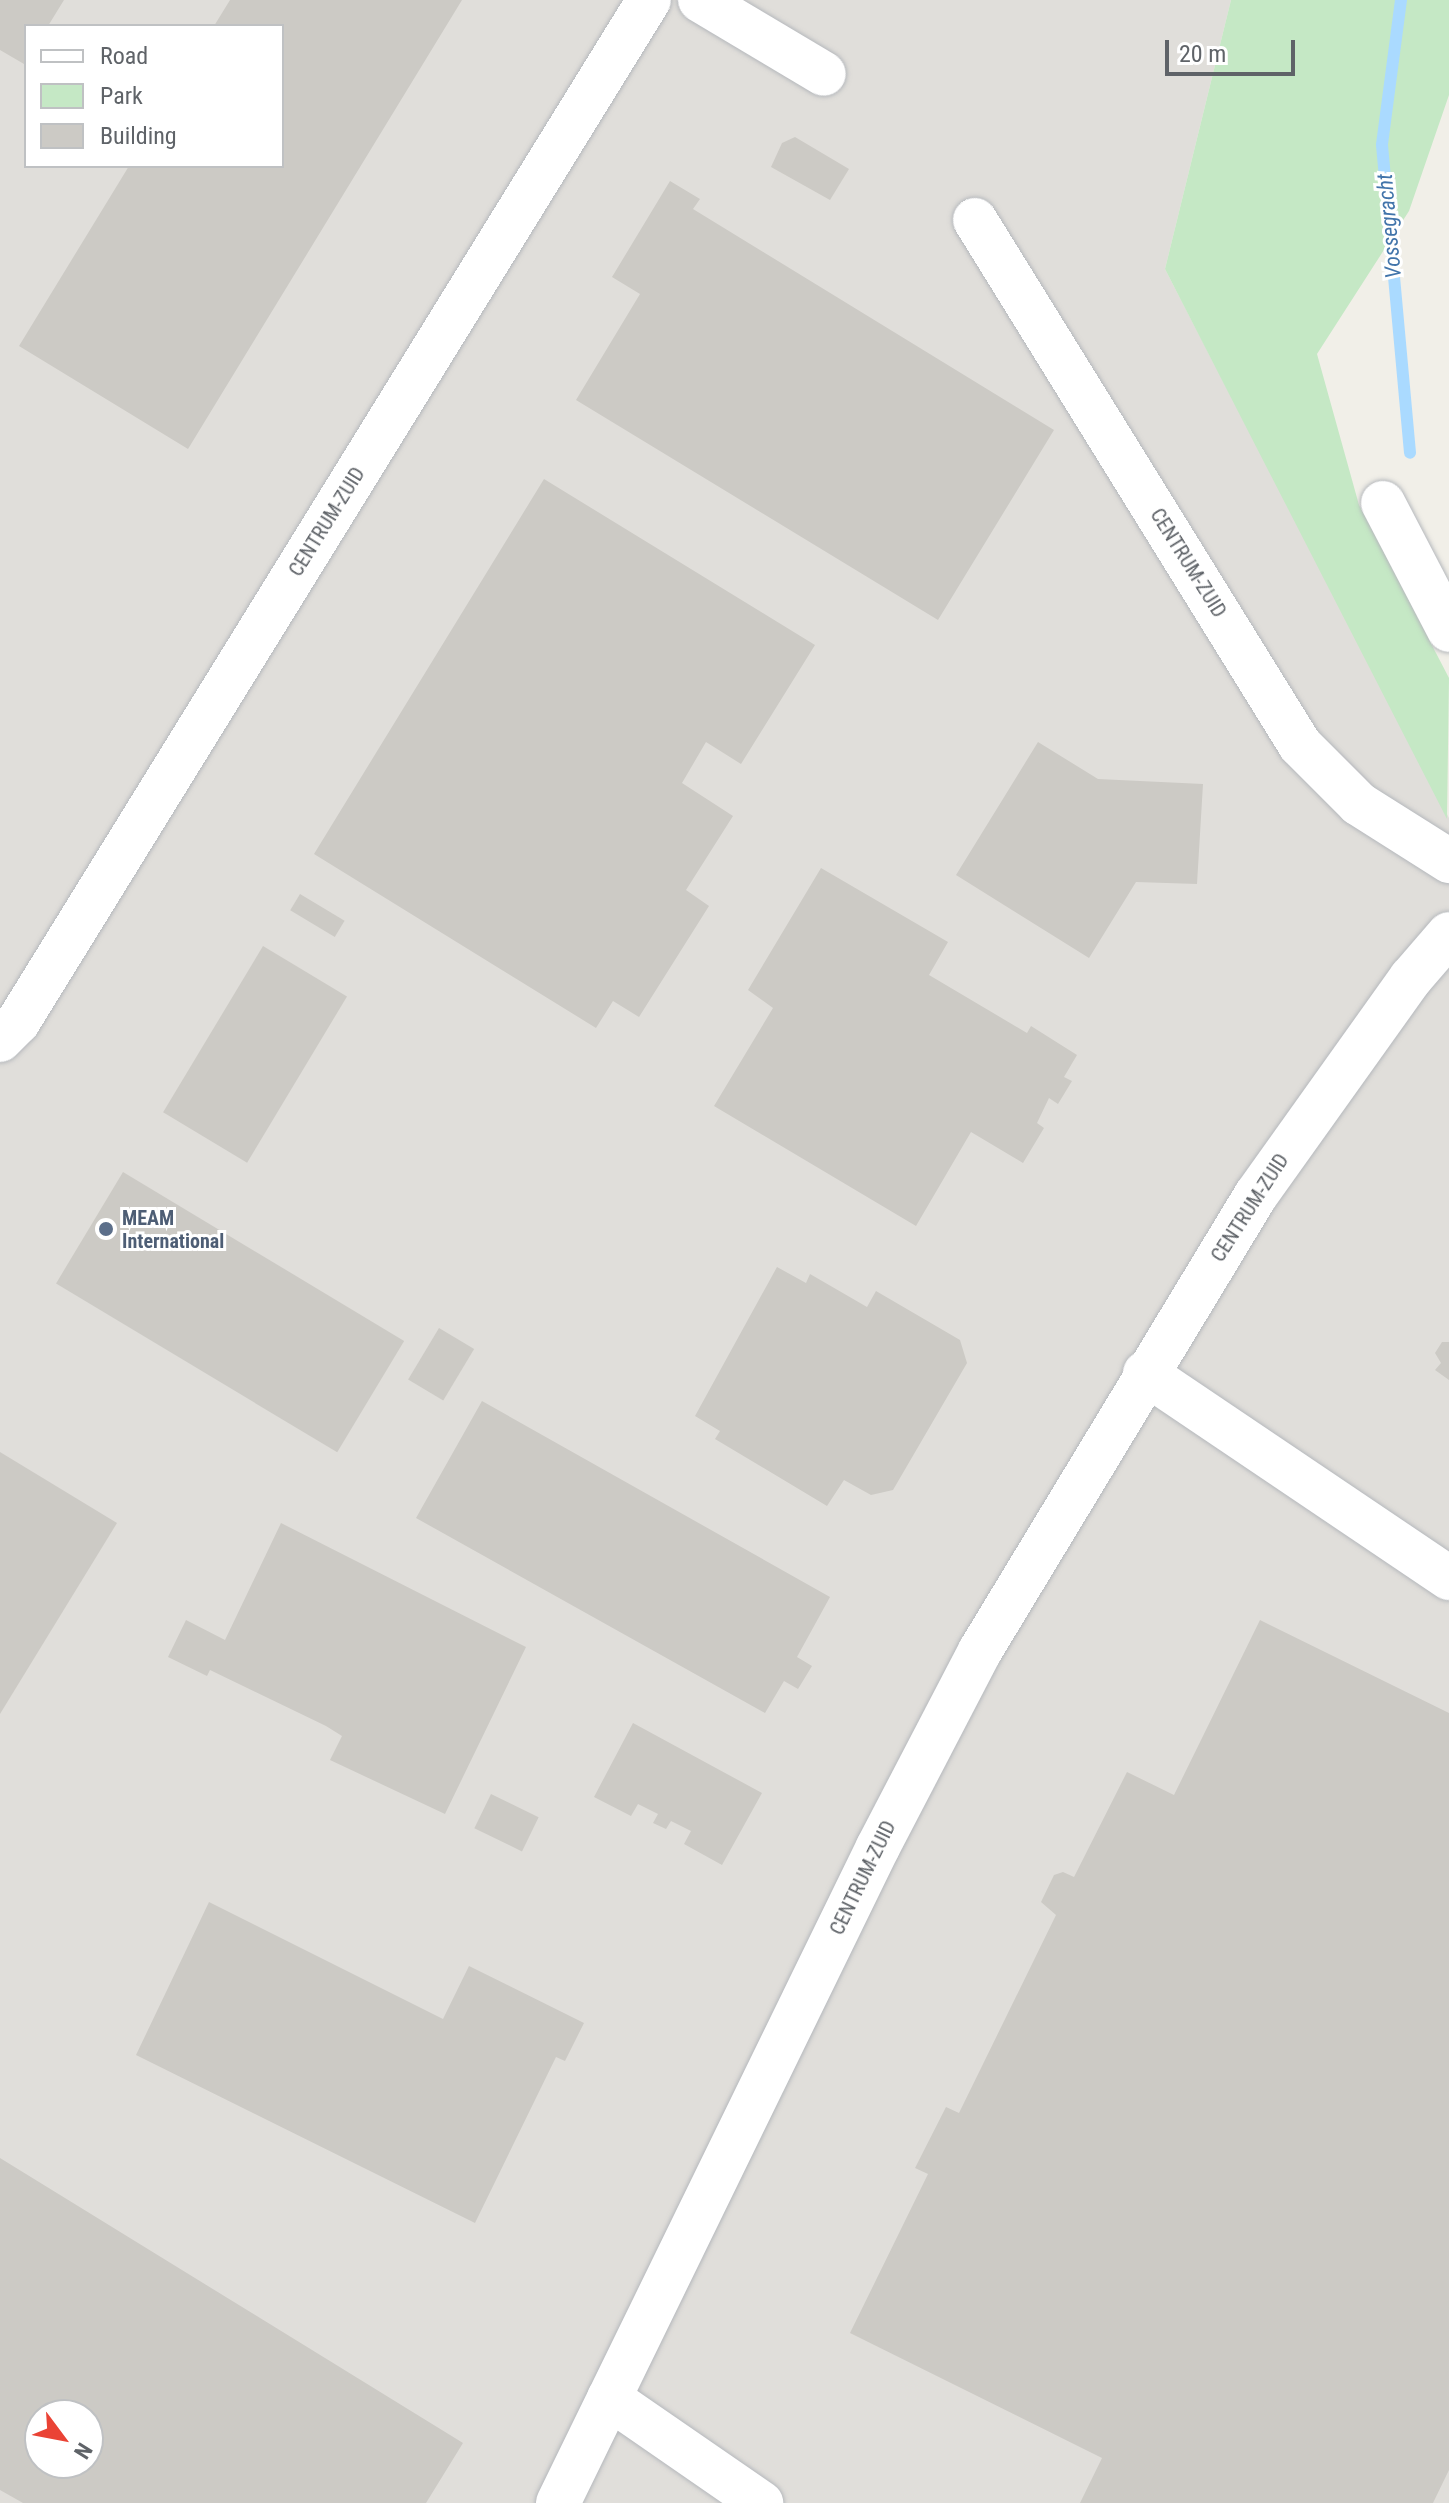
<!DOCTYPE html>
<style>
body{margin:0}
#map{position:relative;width:1449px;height:2503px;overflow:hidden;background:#f1efe8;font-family:"Roboto Condensed",sans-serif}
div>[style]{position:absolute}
.industrial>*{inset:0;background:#e0deda}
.green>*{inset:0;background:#c5e8c5}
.stream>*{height:12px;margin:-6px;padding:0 6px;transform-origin:6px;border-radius:6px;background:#aadaff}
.building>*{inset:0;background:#cccac5;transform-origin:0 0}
.roads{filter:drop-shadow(0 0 2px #b5b8bc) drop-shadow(0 0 2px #b5b8bc)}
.street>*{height:44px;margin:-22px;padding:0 22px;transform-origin:22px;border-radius:22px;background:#fff}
.secondary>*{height:44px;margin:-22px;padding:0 22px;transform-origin:22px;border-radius:22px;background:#fff}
.dots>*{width:22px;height:22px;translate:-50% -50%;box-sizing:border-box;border:4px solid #fff;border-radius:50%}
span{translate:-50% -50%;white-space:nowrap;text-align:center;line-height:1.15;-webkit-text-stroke:6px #fff;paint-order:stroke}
.street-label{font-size:20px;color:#5f6368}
.service-label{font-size:20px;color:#4e5e75;font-weight:700}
.left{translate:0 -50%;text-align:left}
.water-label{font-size:22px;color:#4174aa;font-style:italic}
.legend{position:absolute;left:24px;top:24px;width:260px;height:144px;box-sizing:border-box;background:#fff;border:2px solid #bfc1c3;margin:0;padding:10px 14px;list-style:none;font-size:24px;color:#5f6368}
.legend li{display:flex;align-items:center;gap:16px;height:40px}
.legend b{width:40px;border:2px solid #bfc1c3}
.north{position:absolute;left:24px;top:2399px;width:80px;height:80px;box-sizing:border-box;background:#fff;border:2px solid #bfc1c3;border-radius:50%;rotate:122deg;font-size:22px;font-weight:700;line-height:32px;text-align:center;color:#5f6368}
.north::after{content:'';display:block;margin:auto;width:28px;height:36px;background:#ea4335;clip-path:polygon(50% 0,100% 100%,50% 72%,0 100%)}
.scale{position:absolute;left:1165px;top:40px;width:130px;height:36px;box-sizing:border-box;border:4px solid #5f6368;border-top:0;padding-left:10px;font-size:24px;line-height:28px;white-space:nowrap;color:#5f6368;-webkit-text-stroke:6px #fff;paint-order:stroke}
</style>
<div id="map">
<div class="industrial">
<div style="clip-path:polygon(evenodd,0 0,1231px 0,1165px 269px,1449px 818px,1449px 2503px,0 2503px,0 0,26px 26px,282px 26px,282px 166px,26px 166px,26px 26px,0 0,40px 2415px,88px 2415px,88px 2463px,40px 2463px,40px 2415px)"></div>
</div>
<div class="green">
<div style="clip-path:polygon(1231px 0,1449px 0,1449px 95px,1409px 211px,1317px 354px,1359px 505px,1449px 678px,1447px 819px,1165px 269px)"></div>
</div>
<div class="stream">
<div style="left:1401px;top:0;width:146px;rotate:97.5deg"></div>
<div style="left:1382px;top:145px;width:309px;rotate:84.8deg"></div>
</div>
<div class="building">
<div style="clip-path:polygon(0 0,64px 0,48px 26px,26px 26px,24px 64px,0 50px)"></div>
<div style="clip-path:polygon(230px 0,462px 0,188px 449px,19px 346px,129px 166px,282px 166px,282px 26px,214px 26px)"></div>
<div style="clip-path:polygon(795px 137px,849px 169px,830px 200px,771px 167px,782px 143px)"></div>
<div style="clip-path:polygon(670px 181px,700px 199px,693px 209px,1054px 430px,938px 620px,576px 400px,640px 294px,612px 277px)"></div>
<div style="clip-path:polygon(544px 479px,815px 645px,741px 764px,706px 742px,682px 783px,733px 816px,686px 890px,709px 906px,639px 1017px,613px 1001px,596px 1028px,314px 854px)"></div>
<div style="clip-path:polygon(1038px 742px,1098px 779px,1203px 784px,1197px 884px,1136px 882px,1089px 958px,956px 875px)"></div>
<div style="clip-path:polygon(821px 868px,948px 942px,929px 975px,1027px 1033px,1031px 1026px,1077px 1055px,1064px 1077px,1072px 1081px,1058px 1104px,1049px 1098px,1037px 1123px,1044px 1128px,1023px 1163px,971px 1132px,916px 1226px,714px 1106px,773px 1008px,748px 990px)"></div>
<div style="left:300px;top:894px;width:52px;height:19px;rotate:31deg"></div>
<div style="left:263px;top:946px;width:98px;height:194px;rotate:31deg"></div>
<div style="left:123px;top:1172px;width:328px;height:130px;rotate:31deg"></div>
<div style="clip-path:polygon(777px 1267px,806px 1283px,810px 1274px,867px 1307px,876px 1291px,960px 1340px,967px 1363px,893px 1490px,871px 1495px,844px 1480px,827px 1506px,715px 1439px,720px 1431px,695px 1416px)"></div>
<div style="left:439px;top:1328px;width:41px;height:60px;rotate:31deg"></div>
<div style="clip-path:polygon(1442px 1342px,1449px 1342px,1449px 1380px,1435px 1370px,1441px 1363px,1435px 1353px)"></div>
<div style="clip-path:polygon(482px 1401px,830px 1597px,797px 1657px,812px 1666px,798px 1689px,784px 1681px,765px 1713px,416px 1518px)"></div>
<div style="clip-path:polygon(0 1452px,117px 1523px,0 1714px)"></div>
<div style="clip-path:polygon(281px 1523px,526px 1647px,445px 1814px,330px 1760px,342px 1736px,326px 1726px,210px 1670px,207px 1676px,168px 1657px,186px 1620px,225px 1640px)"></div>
<div style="clip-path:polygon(1260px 1620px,1449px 1713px,1449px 2470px,1433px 2503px,1080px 2503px,1102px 2458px,850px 2333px,928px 2174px,915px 2168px,946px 2107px,959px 2113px,1056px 1915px,1041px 1902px,1054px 1875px,1063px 1872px,1074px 1877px,1127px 1772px,1174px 1795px)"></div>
<div style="clip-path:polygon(633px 1723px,762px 1793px,722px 1865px,684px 1844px,691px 1831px,671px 1821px,666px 1829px,653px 1823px,658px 1814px,638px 1804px,631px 1816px,594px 1797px)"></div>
<div style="left:491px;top:1794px;width:53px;height:38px;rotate:26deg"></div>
<div style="clip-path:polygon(209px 1902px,443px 2019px,469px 1966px,584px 2023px,565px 2061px,556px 2057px,475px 2223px,136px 2055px)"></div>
<div style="clip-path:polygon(evenodd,0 2158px,463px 2443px,426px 2503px,23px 2503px,0 2490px,0 2158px,40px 2415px,88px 2415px,88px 2463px,40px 2463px,40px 2415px)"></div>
</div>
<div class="roads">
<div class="street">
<div style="left:700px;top:0;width:144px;rotate:30.8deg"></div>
<div style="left:975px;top:220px;width:617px;rotate:58.24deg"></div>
<div style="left:1300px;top:745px;width:83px;rotate:45deg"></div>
<div style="left:1359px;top:804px;width:107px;rotate:32.3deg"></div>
<div style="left:1383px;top:503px;width:143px;rotate:62.5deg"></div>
<div style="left:0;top:1040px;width:25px;rotate:-45deg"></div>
<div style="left:18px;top:1022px;width:1201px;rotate:-58.31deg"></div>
<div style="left:1145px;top:1373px;width:367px;rotate:34deg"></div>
<div style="left:609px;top:2398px;width:185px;rotate:34.6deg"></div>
</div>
<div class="secondary">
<div style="left:558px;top:2503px;width:730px;rotate:-64deg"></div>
<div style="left:878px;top:1847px;width:221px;rotate:-62.5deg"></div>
<div style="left:980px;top:1651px;width:533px;rotate:-58.82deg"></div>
<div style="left:1256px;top:1195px;width:267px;rotate:-54.5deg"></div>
<div style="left:1411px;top:978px;width:58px;rotate:-49.2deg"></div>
</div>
</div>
<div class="dots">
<div style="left:106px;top:1229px;background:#5c6f8a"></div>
</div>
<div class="street-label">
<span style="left:327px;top:522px;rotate:-58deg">CENTRUM-ZUID</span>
<span style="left:1188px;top:563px;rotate:58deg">CENTRUM-ZUID</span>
<span style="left:1250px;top:1208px;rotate:-57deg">CENTRUM-ZUID</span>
<span style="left:863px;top:1878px;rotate:-64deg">CENTRUM-ZUID</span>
</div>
<div class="service-label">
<span class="left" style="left:122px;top:1230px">MEAM<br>International</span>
</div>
<div class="water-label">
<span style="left:1389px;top:226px;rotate:-95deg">Vossegracht</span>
</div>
<ul class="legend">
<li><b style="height:10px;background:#fff"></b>Road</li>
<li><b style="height:22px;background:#c5e8c5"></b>Park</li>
<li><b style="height:22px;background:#cccac5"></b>Building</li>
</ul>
<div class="north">N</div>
<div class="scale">20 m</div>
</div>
